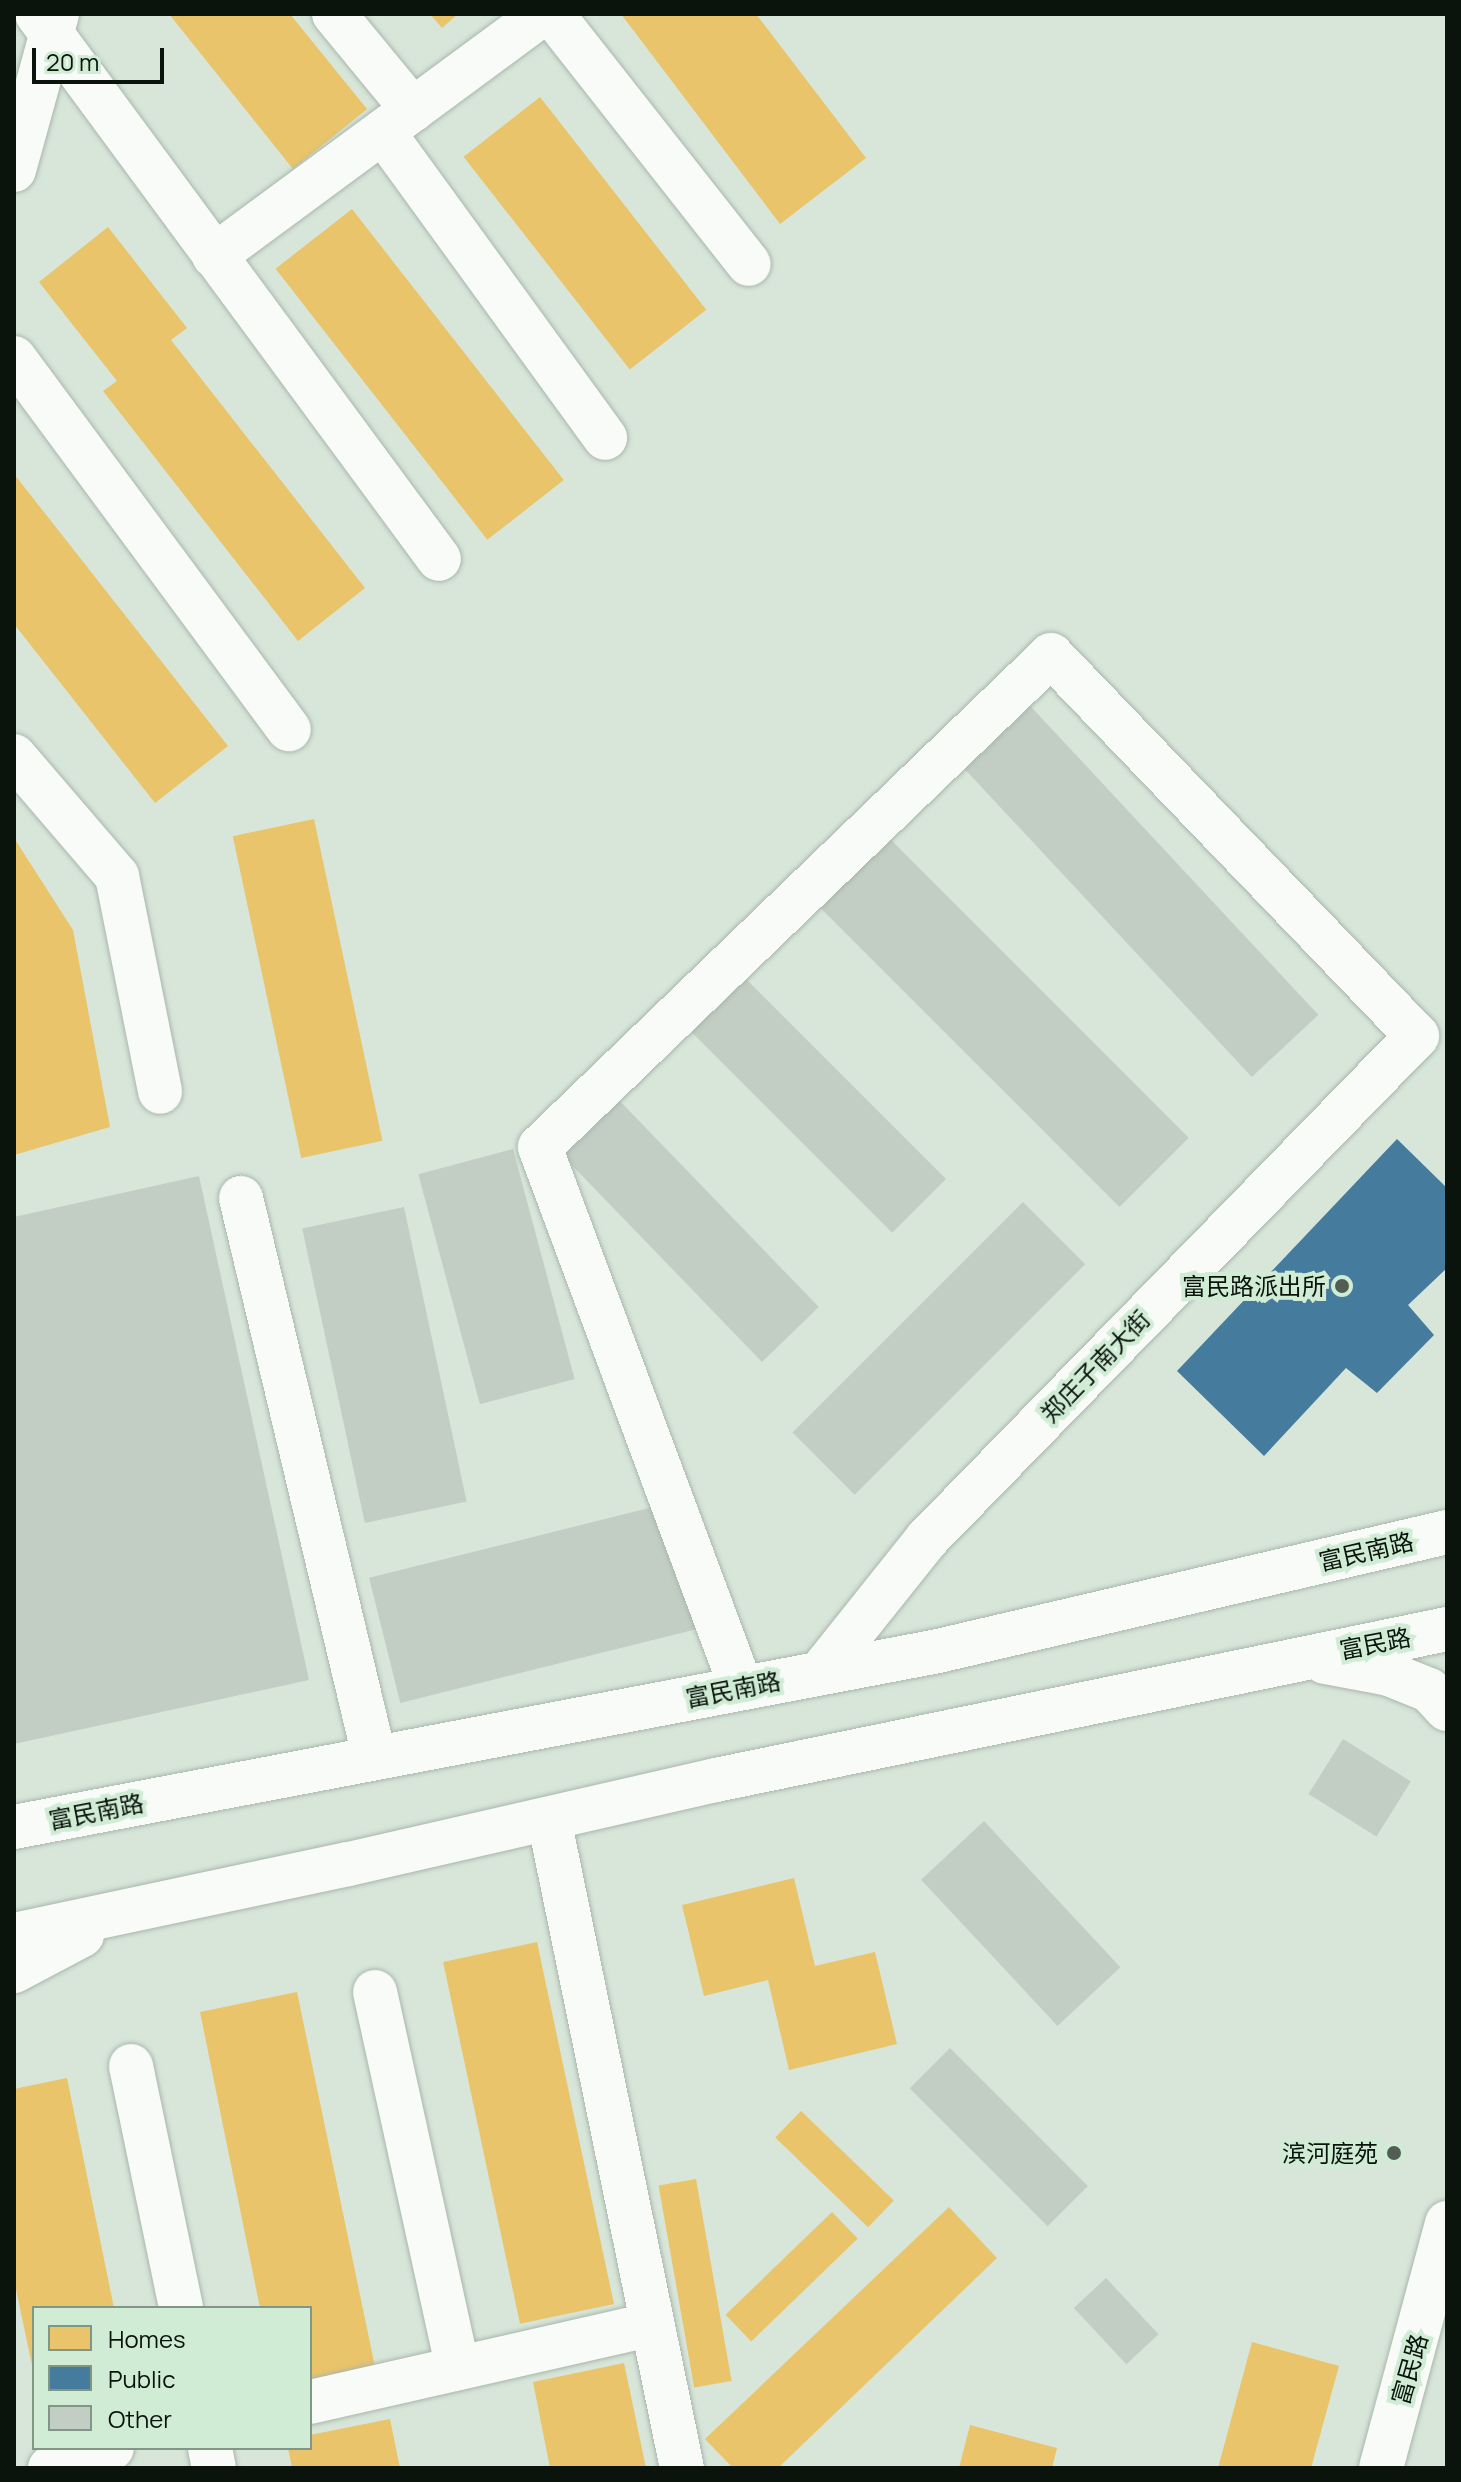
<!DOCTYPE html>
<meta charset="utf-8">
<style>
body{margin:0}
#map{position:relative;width:1461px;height:2482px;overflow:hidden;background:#d7e6d9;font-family:Manrope,"Noto Sans SC",sans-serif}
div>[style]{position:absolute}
.homes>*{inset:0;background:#e9c46a;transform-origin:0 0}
.public>*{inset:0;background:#457b9d}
.building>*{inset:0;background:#c2cec3;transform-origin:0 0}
.roads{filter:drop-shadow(0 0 2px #aab6ac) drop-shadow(0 0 2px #aab6ac)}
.street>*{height:44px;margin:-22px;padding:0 22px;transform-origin:22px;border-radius:22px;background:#f9fbf9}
.secondary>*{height:44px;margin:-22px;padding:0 22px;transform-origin:22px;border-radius:22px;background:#f9fbf9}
.dots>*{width:22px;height:22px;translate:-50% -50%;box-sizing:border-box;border:4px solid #d1ecd5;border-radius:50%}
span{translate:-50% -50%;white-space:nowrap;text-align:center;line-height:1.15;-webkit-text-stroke:8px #d1ecd5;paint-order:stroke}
.poi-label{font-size:24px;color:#0a140c}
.right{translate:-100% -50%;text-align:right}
.street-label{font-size:24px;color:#0a140c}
.frame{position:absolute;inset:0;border:16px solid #0a140c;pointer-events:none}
.legend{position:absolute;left:32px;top:2306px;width:280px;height:144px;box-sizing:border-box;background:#d1ecd5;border:2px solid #819685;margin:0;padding:10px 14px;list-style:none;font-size:24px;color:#0a140c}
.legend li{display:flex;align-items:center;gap:16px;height:40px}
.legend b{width:40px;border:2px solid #819685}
.scale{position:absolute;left:32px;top:48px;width:132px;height:36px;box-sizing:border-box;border:4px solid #0a140c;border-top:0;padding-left:10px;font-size:24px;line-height:28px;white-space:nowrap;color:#0a140c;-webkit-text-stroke:6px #d1ecd5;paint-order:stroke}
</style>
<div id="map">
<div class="homes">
<div style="clip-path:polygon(169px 14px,290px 14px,367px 109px,293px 169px)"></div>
<div style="clip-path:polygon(430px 14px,458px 14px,442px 28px)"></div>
<div style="clip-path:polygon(621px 14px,756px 14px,866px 158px,780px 224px)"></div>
<div style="left:540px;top:97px;width:270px;height:97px;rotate:52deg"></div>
<div style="left:352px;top:209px;width:344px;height:97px;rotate:52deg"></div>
<div style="clip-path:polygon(108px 227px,187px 328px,171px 340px,365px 588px,298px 641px,103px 391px,117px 381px,39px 282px)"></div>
<div style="clip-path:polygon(14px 474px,228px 746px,155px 803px,14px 624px)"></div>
<div style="left:314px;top:819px;width:329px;height:83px;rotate:78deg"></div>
<div style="clip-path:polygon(14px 838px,73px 930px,110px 1127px,14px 1155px)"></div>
<div style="clip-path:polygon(794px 1878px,815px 1966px,875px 1952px,897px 2044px,789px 2070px,768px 1980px,704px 1996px,682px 1905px)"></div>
<div style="left:537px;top:1942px;width:370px;height:96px;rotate:78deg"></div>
<div style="clip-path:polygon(297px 1992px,375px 2367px,310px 2381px,310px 2308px,260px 2308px,200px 2012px)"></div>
<div style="clip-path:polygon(67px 2078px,114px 2308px,34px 2308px,33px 2370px,14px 2280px,14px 2089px)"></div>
<div style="left:801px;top:2111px;width:129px;height:37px;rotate:44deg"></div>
<div style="left:696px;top:2179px;width:205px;height:38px;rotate:80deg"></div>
<div style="clip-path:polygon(949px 2207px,997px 2258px,778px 2468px,733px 2468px,705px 2439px)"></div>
<div style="left:832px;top:2212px;width:37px;height:148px;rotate:46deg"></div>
<div style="clip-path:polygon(1252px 2342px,1339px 2366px,1311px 2468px,1218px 2468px)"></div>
<div style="clip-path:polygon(624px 2363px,646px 2468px,550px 2468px,533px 2382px)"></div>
<div style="clip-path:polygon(390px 2419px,400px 2468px,292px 2468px,288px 2448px,310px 2448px,310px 2435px)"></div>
<div style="clip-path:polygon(970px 2425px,1057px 2448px,1052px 2468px,959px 2468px)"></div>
</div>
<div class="public">
<div style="clip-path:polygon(1397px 1139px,1447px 1188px,1447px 1268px,1408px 1305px,1434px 1335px,1377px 1393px,1346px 1368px,1264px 1456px,1177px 1371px)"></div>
</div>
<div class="building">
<div style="left:1021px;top:696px;width:436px;height:91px;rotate:47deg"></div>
<div style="left:879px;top:828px;width:438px;height:98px;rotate:45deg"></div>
<div style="left:736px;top:969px;width:297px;height:76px;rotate:45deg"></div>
<div style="left:616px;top:1097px;width:292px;height:79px;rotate:46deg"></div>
<div style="left:513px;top:1149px;width:238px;height:98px;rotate:75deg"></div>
<div style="clip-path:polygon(199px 1176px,309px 1680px,14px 1744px,14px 1217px)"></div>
<div style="left:1023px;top:1202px;width:88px;height:326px;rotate:45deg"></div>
<div style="left:404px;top:1207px;width:301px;height:104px;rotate:78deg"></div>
<div style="left:665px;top:1504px;width:129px;height:305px;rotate:76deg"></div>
<div style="left:1343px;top:1739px;width:80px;height:65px;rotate:32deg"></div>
<div style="left:984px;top:1821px;width:200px;height:86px;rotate:47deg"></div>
<div style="left:950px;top:2048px;width:195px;height:57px;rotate:45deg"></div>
<div style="left:1106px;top:2278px;width:77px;height:44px;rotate:47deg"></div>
</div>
<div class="roads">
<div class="street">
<div style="left:37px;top:14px;width:677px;rotate:53.59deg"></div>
<div style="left:334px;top:14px;width:124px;rotate:50.5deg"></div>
<div style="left:552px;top:14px;width:318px;rotate:51.8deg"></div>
<div style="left:383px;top:132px;width:378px;rotate:54deg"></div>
<div style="left:14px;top:170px;width:162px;rotate:-74.6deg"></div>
<div style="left:214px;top:256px;width:408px;rotate:-36.4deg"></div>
<div style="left:14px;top:358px;width:462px;rotate:53.5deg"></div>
<div style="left:14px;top:756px;width:158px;rotate:49.4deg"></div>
<div style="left:117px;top:876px;width:220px;rotate:78.7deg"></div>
<div style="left:241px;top:1198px;width:574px;rotate:76.59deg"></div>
<div style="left:741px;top:1687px;width:576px;rotate:-110.42deg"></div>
<div style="left:540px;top:1147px;width:709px;rotate:-43.91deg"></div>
<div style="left:1051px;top:655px;width:528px;rotate:46.15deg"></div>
<div style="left:1417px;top:1036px;width:702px;rotate:134.25deg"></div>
<div style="left:927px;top:1539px;width:171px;rotate:128.6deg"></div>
<div style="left:549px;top:1819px;width:662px;rotate:78.42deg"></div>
<div style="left:375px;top:1992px;width:385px;rotate:77.6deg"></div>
<div style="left:131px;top:2066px;width:247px;rotate:78.3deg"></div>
<div style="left:310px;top:2402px;width:351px;rotate:-12.8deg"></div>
<div style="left:210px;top:2448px;width:20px;rotate:79deg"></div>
<div style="left:50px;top:2468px;width:65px;rotate:-17.9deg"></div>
</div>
<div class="secondary">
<div style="left:1325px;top:1662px;width:65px;rotate:10.6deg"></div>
<div style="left:1389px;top:1674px;width:43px;rotate:21.8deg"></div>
<div style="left:1429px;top:1690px;width:26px;rotate:47deg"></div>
<div style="left:14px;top:1827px;width:941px;rotate:-10.78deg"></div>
<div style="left:938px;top:1651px;width:523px;rotate:-13.16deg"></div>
<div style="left:14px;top:1935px;width:342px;rotate:-12deg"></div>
<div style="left:349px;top:1864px;width:376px;rotate:-12.9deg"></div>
<div style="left:716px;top:1780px;width:746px;rotate:-11.67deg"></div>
<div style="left:14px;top:1971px;width:77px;rotate:-27.9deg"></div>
<div style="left:1381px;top:2468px;width:254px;rotate:-74.9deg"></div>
</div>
</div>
<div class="dots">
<div style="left:1342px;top:1286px;background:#525e54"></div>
<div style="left:1394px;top:2153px;background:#525e54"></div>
</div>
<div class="poi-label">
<span class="right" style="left:1326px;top:1286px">富民路派出所</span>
<span class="right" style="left:1378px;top:2153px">滨河庭苑</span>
</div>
<div class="street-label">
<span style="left:1095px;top:1366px;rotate:-46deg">郑庄子南大街</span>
<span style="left:1366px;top:1551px;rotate:-13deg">富民南路</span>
<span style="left:1375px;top:1643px;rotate:-11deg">富民路</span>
<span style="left:733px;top:1689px;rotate:-11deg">富民南路</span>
<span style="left:96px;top:1811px;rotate:-11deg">富民南路</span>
<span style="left:1409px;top:2369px;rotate:-74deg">富民路</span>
</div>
<div class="frame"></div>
<ul class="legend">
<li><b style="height:22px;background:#e9c46a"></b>Homes</li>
<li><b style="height:22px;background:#457b9d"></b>Public</li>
<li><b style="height:22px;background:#c2cec3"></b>Other</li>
</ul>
<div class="scale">20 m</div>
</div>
